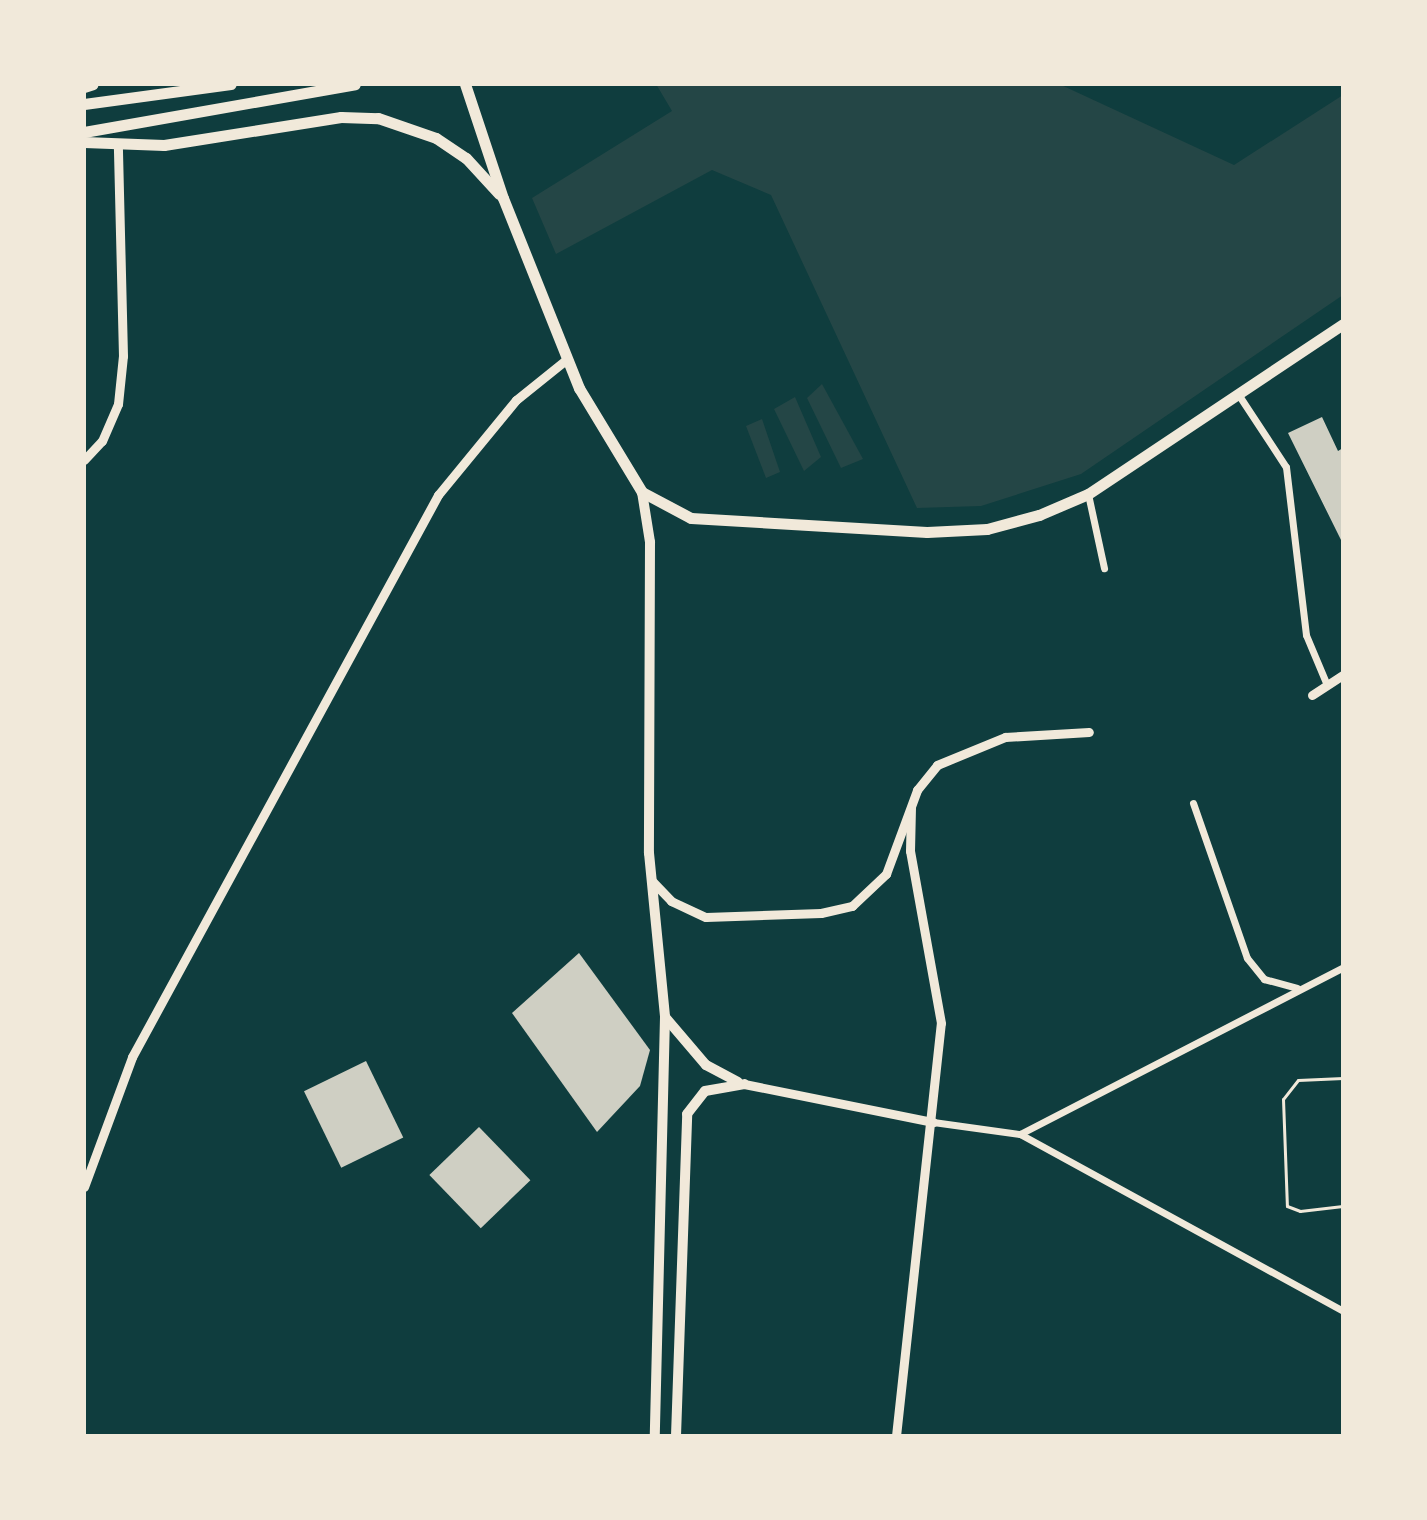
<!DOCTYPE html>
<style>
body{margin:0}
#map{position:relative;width:1427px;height:1520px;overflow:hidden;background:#0f3d3e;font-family:"Noto Serif",serif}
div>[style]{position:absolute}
.green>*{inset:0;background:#244646}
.building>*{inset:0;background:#cfcfc3;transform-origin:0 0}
.service>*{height:3px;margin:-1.5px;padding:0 1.5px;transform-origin:1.5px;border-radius:1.5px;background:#f1e9da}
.minor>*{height:7px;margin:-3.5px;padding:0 3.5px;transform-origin:3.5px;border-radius:3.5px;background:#f1e9da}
.tertiary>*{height:9px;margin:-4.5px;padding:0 4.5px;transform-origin:4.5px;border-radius:4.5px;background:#f1e9da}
.secondary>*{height:10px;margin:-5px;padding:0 5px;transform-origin:5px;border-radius:5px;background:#f1e9da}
.primary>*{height:11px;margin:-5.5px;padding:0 5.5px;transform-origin:5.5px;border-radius:5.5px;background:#f1e9da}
span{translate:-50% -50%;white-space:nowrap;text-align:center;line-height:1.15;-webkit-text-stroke:6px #f1e9da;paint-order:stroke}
.frame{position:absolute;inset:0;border:86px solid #f1e9da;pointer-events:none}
</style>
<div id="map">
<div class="green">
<div style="clip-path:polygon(656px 84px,1059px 84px,1234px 165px,1343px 95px,1343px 295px,1081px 474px,981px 506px,917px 508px,771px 195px,712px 170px,556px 254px,532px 198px,672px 111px)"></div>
<div style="clip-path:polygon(822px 384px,863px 459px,841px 468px,807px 398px)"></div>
<div style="clip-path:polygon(795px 397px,821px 457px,804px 471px,774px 409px)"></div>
<div style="clip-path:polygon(762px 419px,780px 472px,766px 478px,746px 426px)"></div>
</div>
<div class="building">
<div style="clip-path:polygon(1322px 417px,1338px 451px,1343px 448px,1343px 544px,1288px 433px)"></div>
<div style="clip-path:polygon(579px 953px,650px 1050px,640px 1086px,597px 1132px,512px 1013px)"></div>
<div style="left:366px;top:1061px;width:85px;height:69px;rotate:64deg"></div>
<div style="left:479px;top:1127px;width:74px;height:69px;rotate:46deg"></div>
</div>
<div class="service">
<div style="left:1343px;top:1078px;width:45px;rotate:177.5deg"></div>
<div style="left:1298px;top:1080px;width:24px;rotate:128deg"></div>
<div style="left:1283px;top:1099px;width:107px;rotate:87.9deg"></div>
<div style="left:1287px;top:1206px;width:14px;rotate:21deg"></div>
<div style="left:1300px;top:1211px;width:43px;rotate:-6.6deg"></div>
</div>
<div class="minor">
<div style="left:1238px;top:394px;width:87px;rotate:56.7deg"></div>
<div style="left:1286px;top:467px;width:169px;rotate:83.2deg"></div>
<div style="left:1306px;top:635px;width:54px;rotate:67.2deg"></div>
<div style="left:1088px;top:494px;width:76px;rotate:77.8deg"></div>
<div style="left:1193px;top:803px;width:164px;rotate:70.8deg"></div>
<div style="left:1247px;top:958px;width:27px;rotate:51deg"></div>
<div style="left:1264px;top:979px;width:34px;rotate:15deg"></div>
<div style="left:933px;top:1122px;width:88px;rotate:7.9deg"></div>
<div style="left:1020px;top:1134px;width:368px;rotate:28.7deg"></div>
<div style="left:1020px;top:1134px;width:364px;rotate:-27.3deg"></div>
</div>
<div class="tertiary">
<div style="left:84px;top:460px;width:26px;rotate:-47deg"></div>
<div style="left:102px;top:441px;width:40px;rotate:-66.6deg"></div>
<div style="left:118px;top:404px;width:48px;rotate:-84.1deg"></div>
<div style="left:123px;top:356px;width:209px;rotate:-91.4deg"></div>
<div style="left:1312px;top:695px;width:37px;rotate:-33deg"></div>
<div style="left:652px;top:881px;width:28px;rotate:46deg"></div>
<div style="left:671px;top:901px;width:38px;rotate:25deg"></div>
<div style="left:706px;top:917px;width:115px;rotate:-2deg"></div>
<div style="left:821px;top:913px;width:32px;rotate:-13deg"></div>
<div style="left:852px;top:906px;width:47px;rotate:-43.3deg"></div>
<div style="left:886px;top:874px;width:90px;rotate:-69.7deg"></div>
<div style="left:917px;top:790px;width:32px;rotate:-51deg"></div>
<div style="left:937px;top:765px;width:74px;rotate:-22.4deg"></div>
<div style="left:1005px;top:737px;width:84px;rotate:-3.4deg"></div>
<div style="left:744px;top:1084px;width:193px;rotate:11.4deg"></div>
<div style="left:84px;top:1187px;width:139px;rotate:-69.7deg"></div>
<div style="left:132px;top:1057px;width:640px;rotate:-61.43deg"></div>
<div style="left:438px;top:495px;width:123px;rotate:-50.6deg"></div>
<div style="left:516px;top:400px;width:65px;rotate:-38.8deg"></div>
<div style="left:896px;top:1436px;width:415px;rotate:-83.8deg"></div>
<div style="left:941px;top:1023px;width:175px;rotate:-100.2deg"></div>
<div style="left:910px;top:851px;width:43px;rotate:-88.7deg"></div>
</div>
<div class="secondary">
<div style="left:642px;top:492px;width:51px;rotate:80.9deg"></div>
<div style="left:650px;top:542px;width:311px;rotate:90.2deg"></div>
<div style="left:649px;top:853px;width:165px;rotate:84.4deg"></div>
<div style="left:665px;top:1017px;width:419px;rotate:91.4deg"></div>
<div style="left:665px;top:1017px;width:63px;rotate:49.5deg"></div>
<div style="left:706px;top:1065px;width:36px;rotate:28deg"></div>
<div style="left:676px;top:1436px;width:322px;rotate:-88deg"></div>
<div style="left:687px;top:1114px;width:29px;rotate:-52deg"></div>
<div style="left:705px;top:1091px;width:40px;rotate:-10deg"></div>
</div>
<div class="primary">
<div style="left:465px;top:84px;width:120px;rotate:71.6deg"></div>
<div style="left:503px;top:198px;width:205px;rotate:68.2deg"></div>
<div style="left:579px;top:388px;width:122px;rotate:58.8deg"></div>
<div style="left:642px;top:492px;width:55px;rotate:28deg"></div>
<div style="left:691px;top:518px;width:236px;rotate:3.4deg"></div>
<div style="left:927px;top:532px;width:60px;rotate:-2.9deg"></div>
<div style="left:987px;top:529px;width:54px;rotate:-15.1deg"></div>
<div style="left:1039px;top:515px;width:53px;rotate:-23.2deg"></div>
<div style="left:1088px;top:494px;width:306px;rotate:-33.7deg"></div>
<div style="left:84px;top:87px;width:9px;rotate:-18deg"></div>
<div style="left:84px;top:104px;width:148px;rotate:-7.7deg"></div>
<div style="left:84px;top:132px;width:275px;rotate:-10deg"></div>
<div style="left:84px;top:142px;width:80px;rotate:2.1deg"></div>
<div style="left:164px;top:145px;width:179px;rotate:-9deg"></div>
<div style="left:341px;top:117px;width:37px;rotate:2deg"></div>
<div style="left:378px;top:118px;width:61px;rotate:19deg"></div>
<div style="left:436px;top:138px;width:36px;rotate:34deg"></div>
<div style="left:466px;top:158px;width:49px;rotate:47.5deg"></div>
</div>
<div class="frame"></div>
</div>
